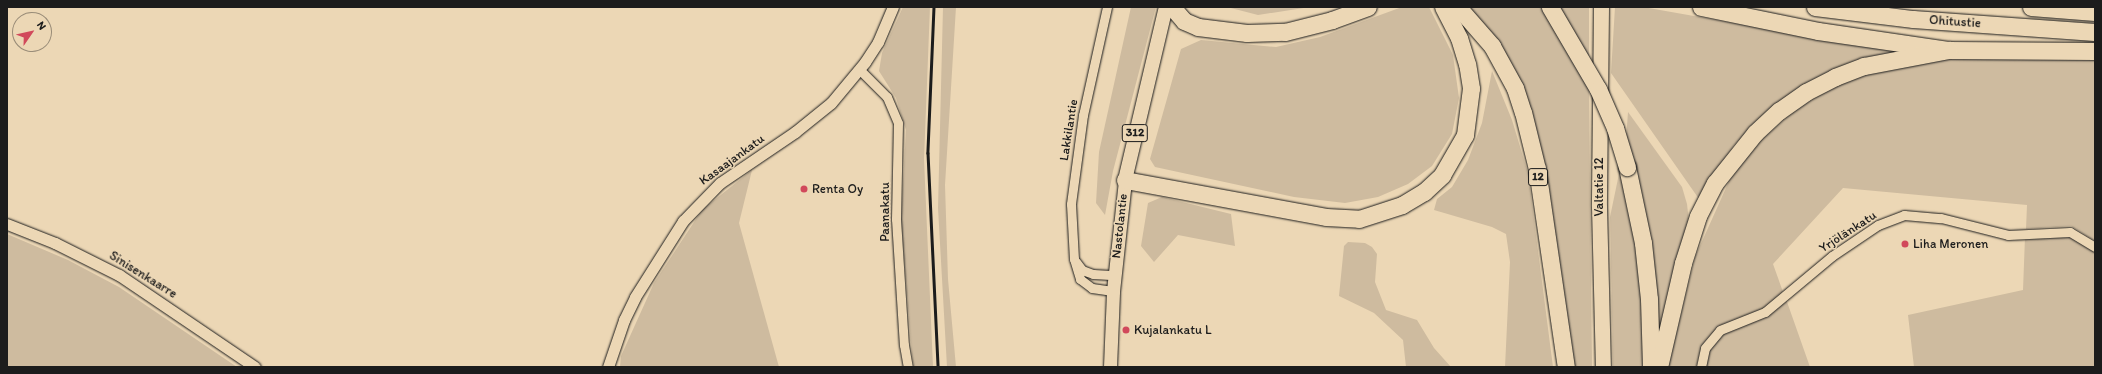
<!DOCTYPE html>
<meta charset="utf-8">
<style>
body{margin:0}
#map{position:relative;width:2102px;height:374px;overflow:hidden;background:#ecd7b5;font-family:Itim,sans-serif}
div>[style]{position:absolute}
.green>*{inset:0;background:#cebb9f}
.roads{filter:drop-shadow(0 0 1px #1c1c1c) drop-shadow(0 0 1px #1c1c1c)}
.minor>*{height:9px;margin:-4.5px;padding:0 4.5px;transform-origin:4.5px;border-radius:4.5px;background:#ecd7b5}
.tertiary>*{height:11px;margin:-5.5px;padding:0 5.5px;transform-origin:5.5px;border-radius:5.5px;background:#ecd7b5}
.secondary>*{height:13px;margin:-6.5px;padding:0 6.5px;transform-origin:6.5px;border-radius:6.5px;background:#ecd7b5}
.primary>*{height:14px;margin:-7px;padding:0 7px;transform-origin:7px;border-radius:7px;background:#ecd7b5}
.trunk>*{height:15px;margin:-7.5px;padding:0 7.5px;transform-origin:7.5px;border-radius:7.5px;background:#ecd7b5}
.motorway>*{height:17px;margin:-8.5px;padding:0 8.5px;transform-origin:8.5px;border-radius:8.5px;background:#ecd7b5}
.rail>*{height:2.5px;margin:-1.25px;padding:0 1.25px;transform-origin:1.25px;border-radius:1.25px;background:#1c1c1c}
.bridges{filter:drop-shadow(0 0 1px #1c1c1c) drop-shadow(0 0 1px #1c1c1c)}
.motorway-bridge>*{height:17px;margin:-8.5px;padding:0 8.5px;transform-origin:8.5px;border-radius:8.5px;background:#ecd7b5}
.dots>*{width:11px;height:11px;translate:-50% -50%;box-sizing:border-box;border:2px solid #ecd7b5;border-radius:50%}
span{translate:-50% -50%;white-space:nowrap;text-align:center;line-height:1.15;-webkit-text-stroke:3px #ecd7b5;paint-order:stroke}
.shield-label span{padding:1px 3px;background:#ecd7b5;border:1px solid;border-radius:3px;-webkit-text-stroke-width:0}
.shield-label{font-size:12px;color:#1c1c1c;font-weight:700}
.street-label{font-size:13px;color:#1c1c1c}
.poi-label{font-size:13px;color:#1c1c1c}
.left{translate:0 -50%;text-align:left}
.frame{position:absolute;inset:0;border:8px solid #1c1c1c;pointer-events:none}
.north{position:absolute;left:12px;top:12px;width:40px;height:40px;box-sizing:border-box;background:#ecd7b5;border:1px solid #998c78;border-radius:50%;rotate:56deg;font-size:11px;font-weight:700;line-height:16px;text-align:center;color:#1c1c1c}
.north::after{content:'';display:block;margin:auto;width:14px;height:18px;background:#d1495b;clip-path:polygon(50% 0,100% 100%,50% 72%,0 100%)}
</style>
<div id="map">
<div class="green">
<div style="clip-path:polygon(903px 7px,930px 7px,924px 159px,933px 367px,914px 367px,912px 355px,901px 220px,906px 130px,896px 98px,879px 71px,882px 53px)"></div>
<div style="clip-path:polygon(943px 7px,956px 7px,945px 185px,948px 279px,956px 367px,947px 367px,938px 208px)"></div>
<div style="clip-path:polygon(1131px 7px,1156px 7px,1113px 171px,1105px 215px,1096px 203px,1099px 152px)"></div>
<div style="clip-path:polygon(1227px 7px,1310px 7px,1258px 15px)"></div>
<div style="clip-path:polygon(1402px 7px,1429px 7px,1453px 55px,1459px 98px,1452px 134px,1432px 166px,1408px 184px,1378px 197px,1345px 203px,1294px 197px,1155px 167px,1150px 159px,1181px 49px,1201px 40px,1276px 47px,1320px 37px)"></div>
<div style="clip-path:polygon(1466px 7px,1542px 7px,1589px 86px,1592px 367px,1572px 367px,1532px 121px)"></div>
<div style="clip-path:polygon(1557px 7px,1589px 7px,1589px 60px)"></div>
<div style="clip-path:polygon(1615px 7px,1643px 7px,1846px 43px,1915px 49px,1776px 106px,1734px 145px,1699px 199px,1611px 73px)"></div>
<div style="clip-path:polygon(1931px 59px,2095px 59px,2095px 241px,2071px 226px,2026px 229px,2027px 205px,1843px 188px,1773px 264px,1783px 292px,1762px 311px,1702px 346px,1696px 367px,1668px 367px,1695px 257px,1730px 179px,1758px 143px,1794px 111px,1841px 82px,1875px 69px)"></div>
<div style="clip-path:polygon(1492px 71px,1512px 120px,1528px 173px,1553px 367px,1505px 367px,1510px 262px,1506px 234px,1492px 227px,1434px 210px,1437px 199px,1452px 187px,1468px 160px,1482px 123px)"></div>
<div style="clip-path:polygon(1628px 112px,1682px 187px,1687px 204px,1689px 222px,1655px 352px,1626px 140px)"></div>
<div style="clip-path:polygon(1620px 169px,1633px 222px,1645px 315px,1644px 367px,1613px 367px,1610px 217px)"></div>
<div style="clip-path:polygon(752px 170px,739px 223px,779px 367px,620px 367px,621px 356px,654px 283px,702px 210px)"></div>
<div style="clip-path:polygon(1162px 197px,1231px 214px,1235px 246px,1178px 235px,1154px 262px,1141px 246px,1148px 203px)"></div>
<div style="clip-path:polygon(7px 234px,68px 260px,119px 287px,237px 367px,7px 367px)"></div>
<div style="clip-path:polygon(2068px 235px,2095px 252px,2095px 367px,1914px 367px,1908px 315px,2023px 290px,2025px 237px)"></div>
<div style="clip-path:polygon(1348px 242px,1365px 243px,1372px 247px,1377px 254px,1375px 282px,1386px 310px,1417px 320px,1434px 348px,1451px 367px,1406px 367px,1403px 340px,1374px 313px,1339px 296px,1344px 246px)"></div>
<div style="clip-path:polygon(1786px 299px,1810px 367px,1705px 367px,1709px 349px,1723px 334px,1768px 316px)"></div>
</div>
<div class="roads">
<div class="minor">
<div style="left:1107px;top:7px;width:111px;rotate:102.5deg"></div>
<div style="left:1083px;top:115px;width:90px;rotate:97.7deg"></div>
<div style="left:1071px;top:204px;width:55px;rotate:86.9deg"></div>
<div style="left:1074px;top:259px;width:21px;rotate:73deg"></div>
<div style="left:1080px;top:279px;width:15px;rotate:37deg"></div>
<div style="left:1092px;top:288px;width:21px;rotate:8deg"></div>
<div style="left:860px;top:70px;width:38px;rotate:45deg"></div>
<div style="left:887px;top:97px;width:28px;rotate:67deg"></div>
<div style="left:898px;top:123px;width:96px;rotate:91.2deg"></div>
<div style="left:896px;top:219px;width:126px;rotate:86.4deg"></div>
<div style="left:904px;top:345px;width:22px;rotate:80deg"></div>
<div style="left:1076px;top:262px;width:10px;rotate:53deg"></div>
<div style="left:1082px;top:270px;width:12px;rotate:20deg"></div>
<div style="left:1093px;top:274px;width:22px;rotate:3deg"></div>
<div style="left:1701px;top:367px;width:19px;rotate:-78deg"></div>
<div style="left:1705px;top:348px;width:23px;rotate:-50deg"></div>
<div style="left:1720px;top:330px;width:48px;rotate:-21.8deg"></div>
<div style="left:1765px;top:312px;width:87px;rotate:-39.9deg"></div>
<div style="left:1832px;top:256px;width:55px;rotate:-34deg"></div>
<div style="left:1878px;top:225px;width:28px;rotate:-21deg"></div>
<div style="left:1904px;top:215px;width:37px;rotate:5deg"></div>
<div style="left:1941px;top:218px;width:69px;rotate:14.2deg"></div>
<div style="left:2008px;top:235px;width:62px;rotate:-2.8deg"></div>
<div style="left:2070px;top:232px;width:29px;rotate:31deg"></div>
</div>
<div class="tertiary">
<div style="left:7px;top:224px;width:52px;rotate:21.6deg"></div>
<div style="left:55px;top:243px;width:72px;rotate:26.6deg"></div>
<div style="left:119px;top:275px;width:164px;rotate:34.1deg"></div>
<div style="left:608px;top:367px;width:50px;rotate:-71.2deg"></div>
<div style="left:624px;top:320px;width:25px;rotate:-64deg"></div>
<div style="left:635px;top:297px;width:90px;rotate:-57.7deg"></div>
<div style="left:683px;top:221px;width:53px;rotate:-45.8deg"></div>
<div style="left:720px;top:183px;width:91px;rotate:-34.2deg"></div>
<div style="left:795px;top:132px;width:46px;rotate:-38.9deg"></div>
<div style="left:831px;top:103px;width:53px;rotate:-50.3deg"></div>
<div style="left:865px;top:62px;width:24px;rotate:-57deg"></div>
<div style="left:878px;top:42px;width:38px;rotate:-67deg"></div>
</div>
<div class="secondary">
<div style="left:1110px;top:367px;width:76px;rotate:-87.7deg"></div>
<div style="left:1113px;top:291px;width:112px;rotate:-83.8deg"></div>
</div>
<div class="primary">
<div style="left:1125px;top:180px;width:178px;rotate:-76.7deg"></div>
</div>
<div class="trunk">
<div style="left:1601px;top:7px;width:199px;rotate:90.6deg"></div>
<div style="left:1599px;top:206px;width:161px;rotate:88.6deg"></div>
</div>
<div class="motorway">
<div style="left:1172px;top:7px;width:18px;rotate:49deg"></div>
<div style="left:1184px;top:21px;width:15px;rotate:23deg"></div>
<div style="left:1198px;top:27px;width:49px;rotate:7deg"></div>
<div style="left:1247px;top:33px;width:38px;rotate:-2deg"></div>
<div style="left:1285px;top:32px;width:49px;rotate:-14.3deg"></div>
<div style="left:1332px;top:20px;width:38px;rotate:-20deg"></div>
<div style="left:1458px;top:7px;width:52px;rotate:48.9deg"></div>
<div style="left:1492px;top:46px;width:48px;rotate:61.3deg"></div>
<div style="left:1515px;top:88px;width:25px;rotate:72deg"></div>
<div style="left:1523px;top:112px;width:59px;rotate:76.2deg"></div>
<div style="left:1537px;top:169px;width:200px;rotate:81.7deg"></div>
<div style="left:1701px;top:7px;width:119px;rotate:11.6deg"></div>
<div style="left:1818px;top:31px;width:131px;rotate:8.3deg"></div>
<div style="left:1948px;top:50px;width:147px;rotate:0.4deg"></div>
<div style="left:1815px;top:7px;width:99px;rotate:7deg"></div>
<div style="left:1913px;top:19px;width:182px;rotate:4.1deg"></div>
<div style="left:2031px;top:7px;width:64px;rotate:4.5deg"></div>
<div style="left:1627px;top:167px;width:78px;rotate:78.1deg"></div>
<div style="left:1643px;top:243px;width:56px;rotate:83.9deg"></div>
<div style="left:1649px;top:299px;width:68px;rotate:88.3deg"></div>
<div style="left:1125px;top:180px;width:204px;rotate:10.4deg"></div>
<div style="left:1326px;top:217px;width:33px;rotate:3deg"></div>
<div style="left:1359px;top:219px;width:45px;rotate:-18deg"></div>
<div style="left:1402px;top:205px;width:26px;rotate:-31deg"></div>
<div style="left:1424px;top:192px;width:25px;rotate:-43deg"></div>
<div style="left:1442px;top:175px;width:46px;rotate:-60.1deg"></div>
<div style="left:1465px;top:135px;width:47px;rotate:-82.7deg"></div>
<div style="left:1471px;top:88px;width:24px;rotate:-99deg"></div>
<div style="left:1467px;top:64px;width:27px;rotate:-107deg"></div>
<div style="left:1459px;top:38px;width:35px;rotate:-117deg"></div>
<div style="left:1659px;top:367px;width:107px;rotate:-77deg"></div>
<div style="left:1683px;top:263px;width:49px;rotate:-72.3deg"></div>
<div style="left:1698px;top:216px;width:37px;rotate:-63deg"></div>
<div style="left:1715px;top:183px;width:64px;rotate:-51.3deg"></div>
<div style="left:1755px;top:133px;width:33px;rotate:-43deg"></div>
<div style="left:1779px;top:111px;width:33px;rotate:-35deg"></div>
<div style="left:1806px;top:92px;width:33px;rotate:-27deg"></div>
<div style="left:1835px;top:77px;width:31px;rotate:-21deg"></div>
<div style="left:1864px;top:66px;width:86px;rotate:-10.8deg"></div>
</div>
</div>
<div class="rail">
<div style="left:934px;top:7px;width:146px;rotate:92.4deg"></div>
<div style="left:928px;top:153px;width:214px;rotate:87.3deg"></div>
</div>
<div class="bridges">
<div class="motorway-bridge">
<div style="left:1550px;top:7px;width:95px;rotate:59.7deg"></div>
<div style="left:1598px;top:89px;width:43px;rotate:66.4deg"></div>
<div style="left:1615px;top:128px;width:41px;rotate:72.9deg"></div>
</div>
</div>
<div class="dots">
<div style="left:804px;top:189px;background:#d1495b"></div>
<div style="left:1905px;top:244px;background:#d1495b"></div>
<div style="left:1126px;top:330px;background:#d1495b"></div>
</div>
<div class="shield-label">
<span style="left:1135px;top:133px">312</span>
<span style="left:1538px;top:177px">12</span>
</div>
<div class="street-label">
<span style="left:1955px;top:22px;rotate:4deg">Ohitustie</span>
<span style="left:1069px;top:130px;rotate:-81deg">Lakkilantie</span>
<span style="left:732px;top:160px;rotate:-36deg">Kasaajankatu</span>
<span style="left:1599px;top:187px;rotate:-90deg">Valtatie 12</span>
<span style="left:885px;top:212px;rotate:-90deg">Paanakatu</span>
<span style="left:1120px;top:226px;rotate:-84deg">Nastolantie</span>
<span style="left:1848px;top:232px;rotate:-33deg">Yrjölänkatu</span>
<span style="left:143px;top:275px;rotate:32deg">Sinisenkaarre</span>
</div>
<div class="poi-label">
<span class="left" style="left:812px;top:189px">Renta Oy</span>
<span class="left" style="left:1913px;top:244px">Liha Meronen</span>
<span class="left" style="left:1134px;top:330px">Kujalankatu L</span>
</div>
<div class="frame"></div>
<div class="north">N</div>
</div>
